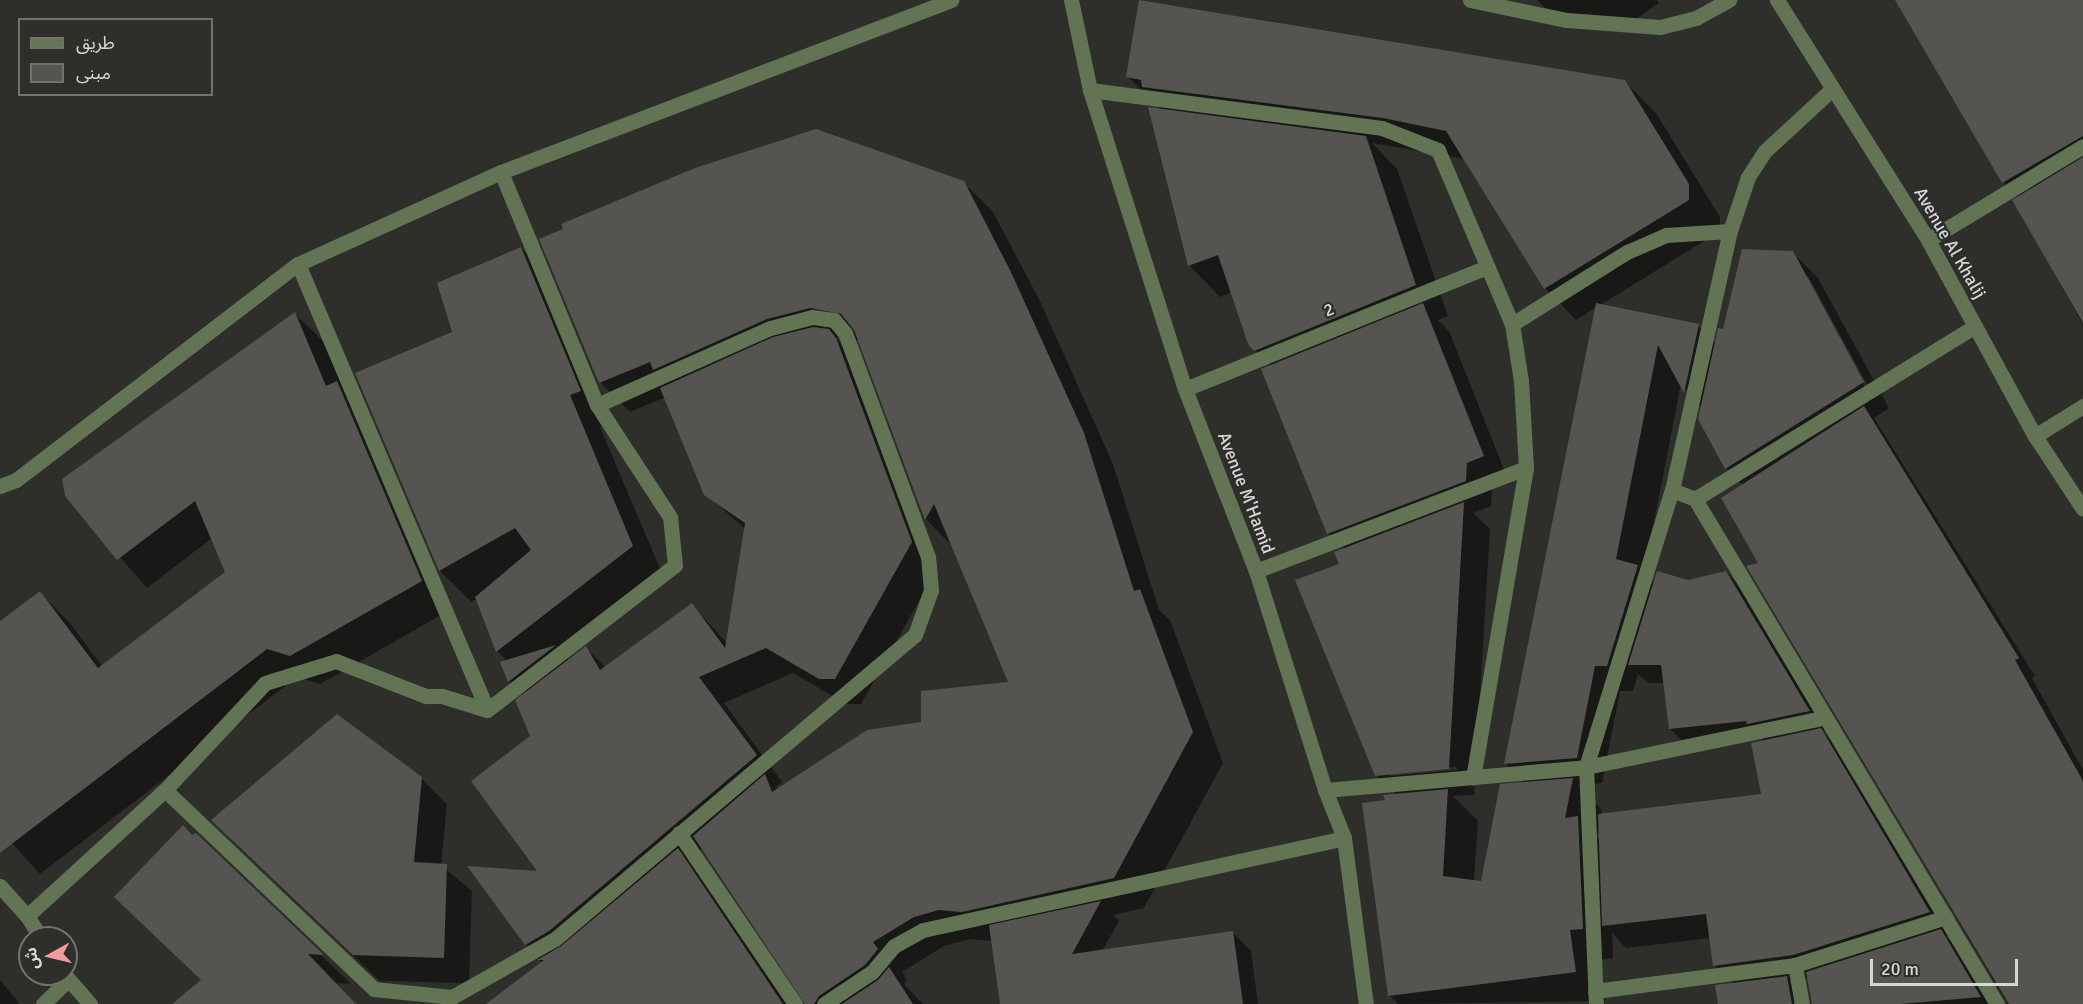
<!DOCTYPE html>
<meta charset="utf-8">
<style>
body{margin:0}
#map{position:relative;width:2083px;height:1004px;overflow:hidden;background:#2e2f2b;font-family:Signika,"Noto Sans Arabic",sans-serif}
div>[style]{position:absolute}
.shadow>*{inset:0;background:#0007}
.building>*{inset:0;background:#555450}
.minor>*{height:15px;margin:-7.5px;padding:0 7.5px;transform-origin:7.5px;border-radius:7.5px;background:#627454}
span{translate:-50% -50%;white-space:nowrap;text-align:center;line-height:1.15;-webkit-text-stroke:4.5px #2e2f2b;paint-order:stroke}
.street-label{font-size:18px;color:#d7d8d6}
.legend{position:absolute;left:18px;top:18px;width:195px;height:78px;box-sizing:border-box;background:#2e2f2b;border:2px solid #72736f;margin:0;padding:8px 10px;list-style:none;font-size:18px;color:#d7d8d6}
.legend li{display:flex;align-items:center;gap:12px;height:30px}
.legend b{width:30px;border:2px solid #72736f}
.north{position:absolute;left:18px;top:926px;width:60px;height:60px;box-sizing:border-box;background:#2e2f2b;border:2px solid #72736f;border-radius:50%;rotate:262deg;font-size:16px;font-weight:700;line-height:24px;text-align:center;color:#d7d8d6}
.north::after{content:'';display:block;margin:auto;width:21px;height:27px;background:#f59b9e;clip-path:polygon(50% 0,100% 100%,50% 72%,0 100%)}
.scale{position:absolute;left:1870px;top:959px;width:148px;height:27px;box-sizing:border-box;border:3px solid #d7d8d6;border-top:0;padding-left:8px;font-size:18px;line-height:21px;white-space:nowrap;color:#d7d8d6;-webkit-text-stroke:4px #2e2f2b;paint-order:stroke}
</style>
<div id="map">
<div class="shadow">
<div style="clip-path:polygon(1537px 0,1657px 0,1659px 3px,1622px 29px,1545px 8px)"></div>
<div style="clip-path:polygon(1897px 0,2083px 0,2083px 325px,2014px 201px,2019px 198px,2004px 183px)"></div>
<div style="clip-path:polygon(evenodd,1128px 77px,1624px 81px,1656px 113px,1720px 217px,1720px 231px,1599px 306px,1698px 326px,1716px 344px,1792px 252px,1818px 278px,1889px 408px,1874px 418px,2035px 676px,2032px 678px,2083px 770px,2083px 1004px,2008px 1004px,1749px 567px,1761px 564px,1743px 485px,1726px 468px,1702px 408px,1681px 384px,1644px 573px,1655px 584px,1688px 582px,1726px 572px,1745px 591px,1827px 729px,1821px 730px,1843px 753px,1952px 934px,1946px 936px,1958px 948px,1991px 1004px,1813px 1004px,1809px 978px,1790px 981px,1804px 995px,1806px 1004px,1719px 1004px,1734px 984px,1714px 965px,1711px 938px,1626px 948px,1612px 933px,1613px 958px,1599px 960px,1605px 1001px,1398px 1004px,1389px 995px,1387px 801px,1397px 795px,1376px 775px,1341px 565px,1345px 549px,1328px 533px,1271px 366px,1255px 350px,1232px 292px,1220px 297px,1189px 265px,1162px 111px,1128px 77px,1372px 143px,1465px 159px,1545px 288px,1576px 320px,1596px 307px,1506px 764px,1525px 784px,1482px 882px,1474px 881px,1478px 821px,1453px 796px,1474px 795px,1490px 529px,1473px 513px,1491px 506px,1492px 489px,1509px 482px,1449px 331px,1438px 320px,1448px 316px,1397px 169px,1372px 143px,1128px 77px,1805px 276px,1808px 276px,1869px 388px,1867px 390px,1805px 276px,1128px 77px,1638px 674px,1648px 683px,1664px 683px,1670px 729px,1689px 747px,1763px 739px,1763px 795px,1601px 815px,1602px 810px,1578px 785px,1602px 783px,1620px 691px,1633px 691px,1638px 674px,1128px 77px,1456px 767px,1457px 770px,1389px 776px,1389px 773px,1456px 767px,1128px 77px,1599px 827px,1600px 841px,1597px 837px,1599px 827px)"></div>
<div style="clip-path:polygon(evenodd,963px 182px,993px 212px,1040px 301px,1113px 464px,1159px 610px,1170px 620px,1223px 763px,1144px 908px,1113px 915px,1119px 921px,1102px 951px,1232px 932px,1251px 951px,1258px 1004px,1002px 1004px,993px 941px,970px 939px,944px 946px,902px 972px,907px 980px,904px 984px,923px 1004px,805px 1004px,703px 849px,688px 861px,707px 880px,791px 1004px,488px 1004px,543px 964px,526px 944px,540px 873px,531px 737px,524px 696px,509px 681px,507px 661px,497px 651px,477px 599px,471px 602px,440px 571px,357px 374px,454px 333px,521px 248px,552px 280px,611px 422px,600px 427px,664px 578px,564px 655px,569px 661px,586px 648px,606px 668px,692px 605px,727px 643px,745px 529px,706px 494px,666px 397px,630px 412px,600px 382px,963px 182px,840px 337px,860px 341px,926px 519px,953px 547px,1010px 684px,779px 789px,776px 787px,782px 782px,724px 703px,793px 673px,846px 704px,861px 704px,937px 569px,862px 366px,836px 338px,840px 337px)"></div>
<div style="clip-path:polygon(295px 314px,324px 342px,450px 610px,320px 684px,297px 677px,40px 874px,0 830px,0 623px,40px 593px,69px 622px,103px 667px,226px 572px,212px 538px,147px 588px,66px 496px)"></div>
<div style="clip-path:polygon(421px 778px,447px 804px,441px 865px,472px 891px,469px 983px,380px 981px,238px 846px)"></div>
<div style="clip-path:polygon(196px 835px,351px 984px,335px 983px,355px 1004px,174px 1004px,202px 981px,116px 897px)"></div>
<div style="clip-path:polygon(0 980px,19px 1003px,18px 1004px,0 1004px)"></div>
</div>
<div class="building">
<div style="clip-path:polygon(1139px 0,1625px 80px,1689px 184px,1689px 200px,1544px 289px,1446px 131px,1383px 118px,1142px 87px,1141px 80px,1126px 77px)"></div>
<div style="clip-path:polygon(1895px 0,2083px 0,2083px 136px,2002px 183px)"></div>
<div style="clip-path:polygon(1148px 107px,1366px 136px,1416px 285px,1254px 351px,1248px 344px,1218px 255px,1188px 266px)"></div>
<div style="clip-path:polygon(816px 129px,964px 181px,1010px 270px,1084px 433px,1134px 591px,1140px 589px,1193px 732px,1114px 878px,962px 912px,939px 910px,914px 917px,873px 942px,878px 949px,865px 965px,819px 996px,814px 1004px,805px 1004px,693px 836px,765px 774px,772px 792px,867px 730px,921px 722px,921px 691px,1008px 682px,934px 504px,925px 520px,854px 330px,841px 314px,810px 308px,767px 319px,653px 370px,650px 362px,599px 383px,539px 239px,563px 229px,561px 224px,695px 168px)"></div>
<div style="clip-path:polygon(2083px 157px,2083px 323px,2012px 200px)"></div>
<div style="clip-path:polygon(521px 247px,581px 391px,570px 395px,633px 546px,496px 652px,475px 597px,531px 550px,515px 528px,439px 571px,355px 373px,452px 332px,437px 283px)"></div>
<div style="clip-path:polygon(1742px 249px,1793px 251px,1864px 382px,1725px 469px,1698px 419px,1718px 328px,1723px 329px)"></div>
<div style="clip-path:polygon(1423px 303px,1484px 456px,1467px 463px,1466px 481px,1327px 534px,1261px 369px)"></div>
<div style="clip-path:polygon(1596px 303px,1699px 324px,1684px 393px,1658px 345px,1616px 559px,1638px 565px,1607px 666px,1595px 666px,1577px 758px,1504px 764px)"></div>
<div style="clip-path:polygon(295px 312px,326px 386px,337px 381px,422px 581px,290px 656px,267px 649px,0 853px,0 621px,40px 591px,98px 668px,225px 572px,195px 501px,117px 560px,65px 496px,62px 479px)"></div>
<div style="clip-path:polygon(813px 327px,829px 329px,836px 338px,912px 542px,835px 679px,819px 679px,766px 648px,699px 677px,757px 755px,549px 931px,525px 945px,467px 866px,537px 871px,471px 781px,530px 736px,515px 700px,586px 646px,600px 670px,692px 603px,725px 648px,745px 523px,704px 495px,660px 388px,773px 337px)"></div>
<div style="clip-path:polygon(1864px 406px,2019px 658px,2015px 660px,2083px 781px,2083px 1004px,2009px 1004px,1746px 566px,1758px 563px,1721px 498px)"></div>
<div style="clip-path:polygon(1464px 502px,1449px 769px,1375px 776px,1295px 580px,1339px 564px,1334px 552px)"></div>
<div style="clip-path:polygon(1657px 571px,1688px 580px,1726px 571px,1810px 711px,1747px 724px,1746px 721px,1669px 729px,1661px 665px,1628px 665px)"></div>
<div style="clip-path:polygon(556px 645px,508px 682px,500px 662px)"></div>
<div style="clip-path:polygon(337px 714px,422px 777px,414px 862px,447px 864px,444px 958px,353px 955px,211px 820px)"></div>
<div style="clip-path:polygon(1821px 728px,1930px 912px,1793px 955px,1713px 966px,1706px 914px,1602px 926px,1598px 814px,1761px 794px,1751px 743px)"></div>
<div style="clip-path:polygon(1573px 778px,1565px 818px,1578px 816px,1583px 929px,1570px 930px,1576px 972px,1388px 996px,1362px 803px,1385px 800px,1383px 795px,1448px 789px,1443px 876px,1481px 881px,1500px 784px)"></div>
<div style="clip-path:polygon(183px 825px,192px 835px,196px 833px,324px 955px,308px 954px,356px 1004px,172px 1004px,201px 980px,114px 897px)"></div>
<div style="clip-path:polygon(678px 848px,783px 1004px,486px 1004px,544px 960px,537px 960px,561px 946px)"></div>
<div style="clip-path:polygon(1101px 901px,1072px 954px,1233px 931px,1243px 1004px,1000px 1004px,989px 925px)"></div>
<div style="clip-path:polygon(1941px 929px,1981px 997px,1900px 1004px,1812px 1004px,1806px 972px)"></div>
<div style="clip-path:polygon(889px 967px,913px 1004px,842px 1004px,878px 980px)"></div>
<div style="clip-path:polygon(1787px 976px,1792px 1004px,1718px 1004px,1715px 985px)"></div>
</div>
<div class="minor">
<div style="left:1071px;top:0;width:92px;rotate:78.1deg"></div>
<div style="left:1090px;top:90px;width:314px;rotate:72.4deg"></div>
<div style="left:1185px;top:389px;width:195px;rotate:68.7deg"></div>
<div style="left:1256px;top:571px;width:230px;rotate:72.5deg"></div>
<div style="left:1325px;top:790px;width:52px;rotate:68.4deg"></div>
<div style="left:1344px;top:838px;width:167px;rotate:82.5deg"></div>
<div style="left:1470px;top:0;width:99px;rotate:11.7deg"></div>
<div style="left:1567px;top:20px;width:93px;rotate:4.3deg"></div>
<div style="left:1660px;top:27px;width:37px;rotate:-14deg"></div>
<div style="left:1696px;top:18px;width:38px;rotate:-29deg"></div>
<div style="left:1777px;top:0;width:284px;rotate:57.8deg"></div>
<div style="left:1928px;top:240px;width:223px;rotate:61.4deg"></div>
<div style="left:2035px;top:436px;width:87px;rotate:56.7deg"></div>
<div style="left:1090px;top:90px;width:294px;rotate:7.4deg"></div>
<div style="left:1382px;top:128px;width:60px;rotate:21.4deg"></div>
<div style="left:1438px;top:150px;width:189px;rotate:67deg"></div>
<div style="left:1512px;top:324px;width:58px;rotate:81deg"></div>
<div style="left:1521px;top:381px;width:87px;rotate:86.7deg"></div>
<div style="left:1526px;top:468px;width:314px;rotate:99.7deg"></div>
<div style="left:1928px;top:240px;width:181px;rotate:-31.2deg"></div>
<div style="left:298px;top:264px;width:484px;rotate:67deg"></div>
<div style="left:1512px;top:324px;width:136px;rotate:-32.1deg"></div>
<div style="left:1627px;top:252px;width:43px;rotate:-23.6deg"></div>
<div style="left:1666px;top:235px;width:64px;rotate:-3.6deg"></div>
<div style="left:1185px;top:389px;width:326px;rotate:-22deg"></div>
<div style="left:2035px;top:436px;width:57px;rotate:-32deg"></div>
<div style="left:0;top:486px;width:17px;rotate:-21deg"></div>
<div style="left:16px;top:480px;width:355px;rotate:-37.5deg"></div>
<div style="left:298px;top:264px;width:223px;rotate:-24.4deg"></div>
<div style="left:501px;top:172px;width:482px;rotate:-20.9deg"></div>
<div style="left:1672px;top:490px;width:25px;rotate:21deg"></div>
<div style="left:1695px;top:499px;width:588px;rotate:59.12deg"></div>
<div style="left:1695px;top:499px;width:329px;rotate:-31.7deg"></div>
<div style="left:1256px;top:571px;width:289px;rotate:-20.9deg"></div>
<div style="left:165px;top:790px;width:289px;rotate:43.6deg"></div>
<div style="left:374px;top:989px;width:78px;rotate:5.9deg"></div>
<div style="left:452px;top:997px;width:118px;rotate:-29.4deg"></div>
<div style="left:555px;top:939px;width:471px;rotate:-40.2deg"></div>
<div style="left:915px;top:635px;width:48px;rotate:-70.4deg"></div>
<div style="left:931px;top:590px;width:33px;rotate:-95deg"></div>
<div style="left:928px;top:557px;width:239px;rotate:-110.3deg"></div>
<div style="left:845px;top:333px;width:17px;rotate:-130deg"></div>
<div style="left:834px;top:320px;width:22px;rotate:-172deg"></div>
<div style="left:812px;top:317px;width:43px;rotate:165.3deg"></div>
<div style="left:770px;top:328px;width:189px;rotate:156deg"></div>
<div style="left:1325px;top:790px;width:262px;rotate:-5deg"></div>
<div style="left:1586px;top:767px;width:242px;rotate:-11.7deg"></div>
<div style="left:679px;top:833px;width:207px;rotate:55.8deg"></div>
<div style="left:0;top:886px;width:40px;rotate:48deg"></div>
<div style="left:41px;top:938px;width:26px;rotate:-122deg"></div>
<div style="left:27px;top:916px;width:187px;rotate:-42.4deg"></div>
<div style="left:165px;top:790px;width:146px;rotate:-46.9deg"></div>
<div style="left:265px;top:683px;width:74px;rotate:-17.2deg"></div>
<div style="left:336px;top:661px;width:97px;rotate:21.3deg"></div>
<div style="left:426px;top:696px;width:16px"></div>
<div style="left:442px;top:696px;width:47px;rotate:17.3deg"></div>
<div style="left:487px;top:710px;width:237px;rotate:-37.6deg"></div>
<div style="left:675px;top:565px;width:48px;rotate:-95.9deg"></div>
<div style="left:670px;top:517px;width:134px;rotate:-123.1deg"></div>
<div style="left:597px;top:405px;width:252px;rotate:-112.4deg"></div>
<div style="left:1795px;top:965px;width:40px;rotate:80deg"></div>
<div style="left:64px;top:974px;width:40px;rotate:49deg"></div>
<div style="left:1595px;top:991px;width:202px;rotate:-7.4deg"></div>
<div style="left:1795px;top:965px;width:158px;rotate:-17.6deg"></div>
<div style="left:43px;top:1004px;width:35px;rotate:-44deg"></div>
<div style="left:824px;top:1004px;width:58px;rotate:-33.7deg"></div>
<div style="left:872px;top:972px;width:34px;rotate:-50deg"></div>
<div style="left:894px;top:946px;width:33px;rotate:-29deg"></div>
<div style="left:923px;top:930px;width:431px;rotate:-12.3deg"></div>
<div style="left:1596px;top:1004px;width:237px;rotate:-92.4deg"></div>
<div style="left:1586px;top:767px;width:290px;rotate:-72.8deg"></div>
<div style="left:1672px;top:490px;width:265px;rotate:-77.4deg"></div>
<div style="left:1730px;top:231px;width:57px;rotate:-71.6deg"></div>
<div style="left:1748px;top:177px;width:31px;rotate:-57deg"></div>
<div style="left:1765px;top:151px;width:91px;rotate:-42.8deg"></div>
</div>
<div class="street-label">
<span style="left:1950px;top:243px;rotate:60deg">Avenue Al Khalij</span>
<span style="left:1329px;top:310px;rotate:-22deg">2</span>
<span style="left:1246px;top:493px;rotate:69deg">Avenue M'Hamid</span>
</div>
<ul class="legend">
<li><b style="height:8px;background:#627454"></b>طريق</li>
<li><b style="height:16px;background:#555450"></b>مبنى</li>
</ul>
<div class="north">ش</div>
<div class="scale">20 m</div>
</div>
